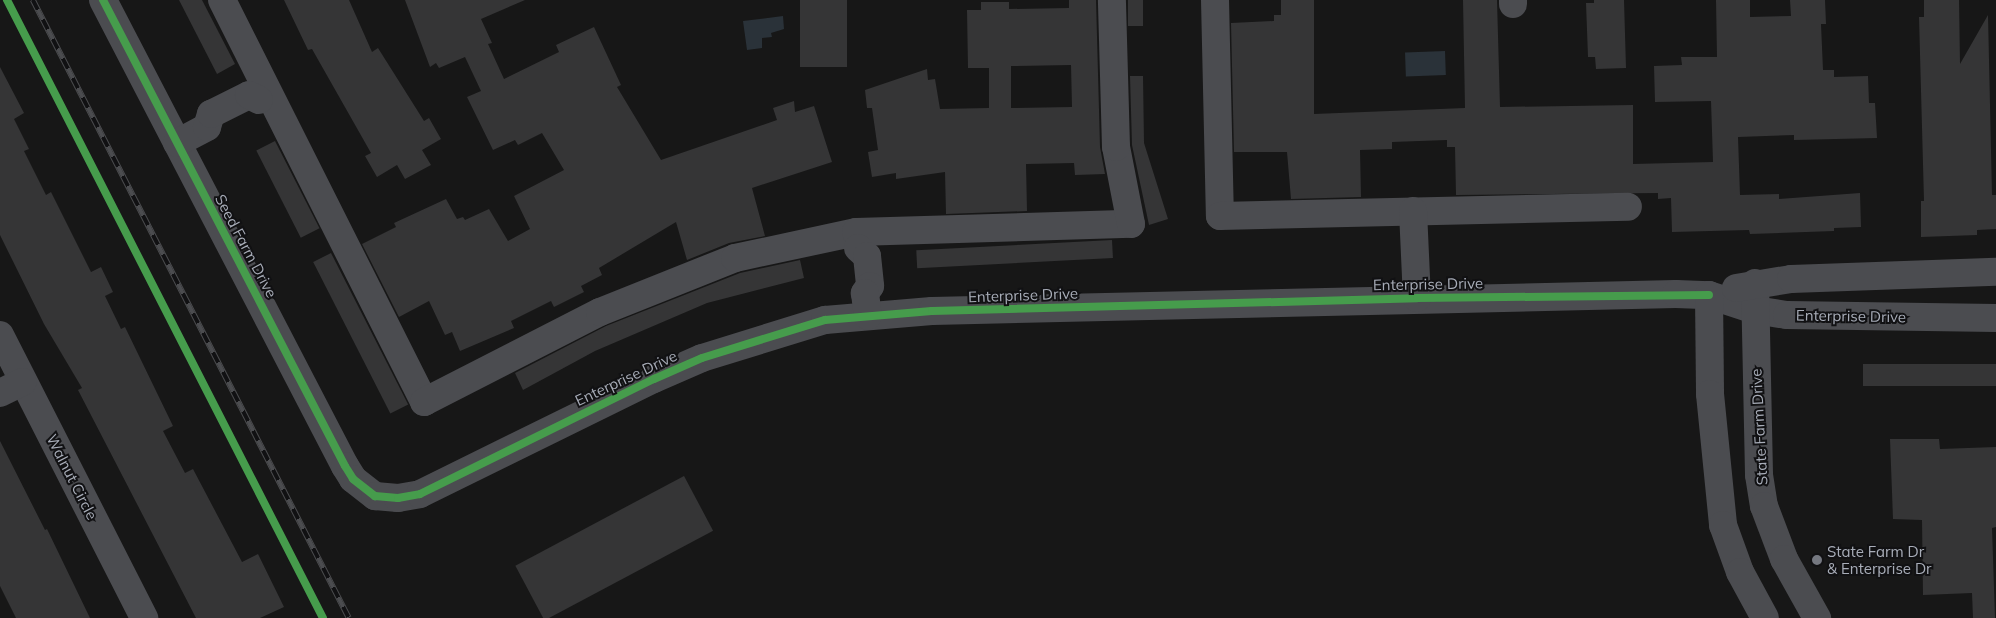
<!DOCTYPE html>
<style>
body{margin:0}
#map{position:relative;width:1996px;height:618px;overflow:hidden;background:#171717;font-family:Mulish,sans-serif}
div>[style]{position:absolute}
.water>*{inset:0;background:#2a3239;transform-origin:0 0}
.building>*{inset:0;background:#353536;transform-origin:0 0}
.minor>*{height:28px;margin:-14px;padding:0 14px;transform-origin:14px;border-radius:14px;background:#4b4c50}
.rail>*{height:5.5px;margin-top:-2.75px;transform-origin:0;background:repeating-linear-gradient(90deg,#111113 0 11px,#4b4c4f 0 22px);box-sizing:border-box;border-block:1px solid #4b4c4f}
.cycleway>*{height:8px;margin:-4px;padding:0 4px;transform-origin:4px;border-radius:4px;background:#469c4c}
.dots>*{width:14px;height:14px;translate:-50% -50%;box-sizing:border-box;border:2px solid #111113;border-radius:50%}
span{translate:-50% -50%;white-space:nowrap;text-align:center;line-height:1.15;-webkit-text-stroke:4px #111113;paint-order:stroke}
.street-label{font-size:15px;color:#a8adb8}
.poi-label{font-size:15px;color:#a8adb8}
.left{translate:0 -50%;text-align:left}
</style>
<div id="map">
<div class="water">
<div style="clip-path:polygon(783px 16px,784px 29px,771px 33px,772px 37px,762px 38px,762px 48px,747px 50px,743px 21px)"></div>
<div style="left:1445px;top:51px;width:24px;height:40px;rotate:88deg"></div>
</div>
<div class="building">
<div style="clip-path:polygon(179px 0,202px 0,235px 64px,217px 74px)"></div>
<div style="clip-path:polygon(284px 0,349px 0,372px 52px,378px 48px,424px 121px,429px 118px,441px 139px,422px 150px,431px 165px,405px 179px,397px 165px,377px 177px,365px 156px,371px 153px,312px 49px,308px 50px)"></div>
<div style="clip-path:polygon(405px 0,525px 0,481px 19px,492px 43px,488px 44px,504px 79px,559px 52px,556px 45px,594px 27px,621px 85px,617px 87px,661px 160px,777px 120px,773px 108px,794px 101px,795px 112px,814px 106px,832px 162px,752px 188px,765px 236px,729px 243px,687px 260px,676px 222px,599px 268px,602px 275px,581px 286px,584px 292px,554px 307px,551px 301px,511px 321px,514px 328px,460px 351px,452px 332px,445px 335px,429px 301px,399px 317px,362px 244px,396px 227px,394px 223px,446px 199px,457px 219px,463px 217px,465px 220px,489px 209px,508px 241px,530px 229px,514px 196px,564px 170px,542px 133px,518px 145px,515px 140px,493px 150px,467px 97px,481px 91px,465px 57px,439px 68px,436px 63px,430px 67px)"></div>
<div style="left:800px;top:0;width:47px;height:67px"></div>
<div style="clip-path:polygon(evenodd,1069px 0,1096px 0,1100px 147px,1105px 174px,1075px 175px,1074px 163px,1026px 164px,1027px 211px,946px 214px,945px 172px,896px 179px,896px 173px,872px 177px,868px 152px,878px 150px,872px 108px,867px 108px,865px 90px,927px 69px,928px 80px,935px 79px,940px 109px,989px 108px,989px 68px,968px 68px,967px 10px,981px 10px,981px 2px,1009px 2px,1009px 9px,1069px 8px,1069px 0,1071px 65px,1072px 107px,1011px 108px,1011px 66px,1071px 65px)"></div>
<div style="left:1128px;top:0;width:15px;height:26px"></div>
<div style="clip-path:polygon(1281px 0,1314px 0,1314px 114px,1465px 108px,1463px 0,1497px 0,1500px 107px,1633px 105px,1633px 164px,1713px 162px,1711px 101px,1655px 102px,1654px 66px,1682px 65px,1681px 57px,1717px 57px,1716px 0,1750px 0,1750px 17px,1791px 16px,1790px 0,1825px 0,1826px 24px,1821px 24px,1823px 70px,1834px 70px,1834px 77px,1868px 76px,1869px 103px,1875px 103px,1877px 138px,1794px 140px,1794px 135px,1738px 137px,1740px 195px,1779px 194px,1779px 199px,1860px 193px,1861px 227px,1834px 228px,1834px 231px,1750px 234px,1749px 230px,1672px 232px,1671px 198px,1658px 199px,1658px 193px,1456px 195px,1455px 147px,1447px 147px,1447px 140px,1392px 142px,1392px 149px,1360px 150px,1361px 197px,1291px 199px,1287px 152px,1234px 152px,1231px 23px,1274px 21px,1274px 15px,1281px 15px)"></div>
<div style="clip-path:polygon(1594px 0,1624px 0,1626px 68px,1596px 69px,1595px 57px,1588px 57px,1586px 3px,1594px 3px)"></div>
<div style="clip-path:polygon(1924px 0,1959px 0,1960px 64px,1988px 15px,1992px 195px,1996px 195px,1996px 229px,1977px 230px,1977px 235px,1921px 237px,1921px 201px,1924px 201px,1919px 17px,1924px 17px)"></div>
<div style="clip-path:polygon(0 67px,24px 113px,14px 119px,29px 149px,24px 151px,46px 195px,51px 192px,91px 272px,101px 267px,113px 292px,105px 296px,121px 329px,125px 327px,173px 426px,163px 431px,185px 473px,193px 469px,242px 562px,258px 554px,284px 607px,260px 618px,196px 618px,78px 390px,82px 388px,44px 324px,0 235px)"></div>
<div style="clip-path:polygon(1130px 76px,1143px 76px,1144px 143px,1168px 219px,1149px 225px,1132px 145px)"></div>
<div style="left:275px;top:141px;width:98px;height:21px;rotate:63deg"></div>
<div style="left:1112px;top:240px;width:18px;height:196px;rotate:87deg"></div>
<div style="left:331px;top:253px;width:170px;height:20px;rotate:63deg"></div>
<div style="clip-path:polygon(800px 260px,804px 278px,707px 303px,595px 351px,523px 390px,515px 373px,606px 326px,740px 273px)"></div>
<div style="left:1996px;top:364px;width:22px;height:133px;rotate:90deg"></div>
<div style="clip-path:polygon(1890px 439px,1939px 439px,1940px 449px,1996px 447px,1996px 527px,1992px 528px,1995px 618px,1973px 618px,1972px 593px,1923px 595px,1922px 520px,1893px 519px)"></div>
<div style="clip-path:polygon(0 441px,45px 530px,47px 529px,90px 618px,16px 618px,0 586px)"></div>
<div style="left:684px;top:476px;width:62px;height:191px;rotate:62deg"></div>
</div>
<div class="minor">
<div style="left:103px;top:0;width:525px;rotate:62.56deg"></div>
<div style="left:345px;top:466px;width:15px;rotate:58deg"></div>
<div style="left:353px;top:479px;width:28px;rotate:38deg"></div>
<div style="left:375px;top:496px;width:23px;rotate:5deg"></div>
<div style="left:398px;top:498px;width:22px;rotate:-10deg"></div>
<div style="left:420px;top:494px;width:261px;rotate:-26.2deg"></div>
<div style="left:654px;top:379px;width:52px;rotate:-23.6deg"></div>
<div style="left:702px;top:358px;width:129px;rotate:-17.2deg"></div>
<div style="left:825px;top:320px;width:107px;rotate:-4.8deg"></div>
<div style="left:932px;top:311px;width:744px;rotate:-1.31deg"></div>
<div style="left:1676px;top:294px;width:33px;rotate:2deg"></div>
<div style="left:1709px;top:295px;width:48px;rotate:18.1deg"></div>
<div style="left:1755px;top:310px;width:32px;rotate:9deg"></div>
<div style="left:1787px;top:315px;width:209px;rotate:0.8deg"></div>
<div style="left:222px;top:0;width:450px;rotate:63.3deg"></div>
<div style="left:424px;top:402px;width:198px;rotate:-27.1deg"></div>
<div style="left:600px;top:312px;width:145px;rotate:-21.8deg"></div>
<div style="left:735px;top:258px;width:124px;rotate:-12.1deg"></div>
<div style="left:856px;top:232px;width:275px;rotate:-1.7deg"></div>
<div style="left:1131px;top:224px;width:78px;rotate:-101deg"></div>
<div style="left:1116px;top:147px;width:147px;rotate:-91.6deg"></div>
<div style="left:1215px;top:0;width:216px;rotate:88.7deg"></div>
<div style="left:1220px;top:216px;width:408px;rotate:-1.3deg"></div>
<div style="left:1513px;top:0;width:4px;rotate:90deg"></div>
<div style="left:177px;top:143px;width:34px;rotate:-28deg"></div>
<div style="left:207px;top:127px;width:14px;rotate:-73deg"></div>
<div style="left:211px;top:114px;width:42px;rotate:-26.6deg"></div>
<div style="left:249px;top:95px;width:11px;rotate:27deg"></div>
<div style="left:1413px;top:211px;width:87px;rotate:87.4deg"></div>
<div style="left:858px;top:248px;width:12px;rotate:42deg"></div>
<div style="left:867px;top:256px;width:30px;rotate:84deg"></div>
<div style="left:870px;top:286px;width:9px;rotate:126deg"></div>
<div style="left:865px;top:293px;width:23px;rotate:83deg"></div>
<div style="left:1755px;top:283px;width:192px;rotate:88.8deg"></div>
<div style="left:1759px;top:475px;width:31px;rotate:81deg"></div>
<div style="left:1764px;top:506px;width:57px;rotate:69.3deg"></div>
<div style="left:1784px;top:559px;width:68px;rotate:60.8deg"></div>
<div style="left:1736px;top:288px;width:56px;rotate:-9.3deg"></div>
<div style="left:1791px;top:279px;width:205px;rotate:-2deg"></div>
<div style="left:1709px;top:295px;width:99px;rotate:89.4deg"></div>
<div style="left:1710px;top:394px;width:132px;rotate:84.3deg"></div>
<div style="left:1723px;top:525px;width:50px;rotate:70.1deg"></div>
<div style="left:1740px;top:572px;width:52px;rotate:61.5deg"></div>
<div style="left:0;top:335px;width:318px;rotate:63deg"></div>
<div style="left:0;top:393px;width:25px;rotate:-26deg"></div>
</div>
<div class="rail">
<div style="left:33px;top:0;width:694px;rotate:62.92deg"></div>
</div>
<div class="cycleway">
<div style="left:7px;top:0;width:694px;rotate:62.92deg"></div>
<div style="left:103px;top:0;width:525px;rotate:62.56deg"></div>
<div style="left:345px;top:466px;width:15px;rotate:58deg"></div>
<div style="left:353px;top:479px;width:28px;rotate:38deg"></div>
<div style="left:375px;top:496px;width:23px;rotate:5deg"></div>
<div style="left:398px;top:498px;width:22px;rotate:-10deg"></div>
<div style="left:420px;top:494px;width:261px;rotate:-26.2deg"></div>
<div style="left:654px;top:379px;width:52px;rotate:-23.6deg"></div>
<div style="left:702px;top:358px;width:129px;rotate:-17.2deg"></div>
<div style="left:825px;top:320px;width:107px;rotate:-4.8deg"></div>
<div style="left:932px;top:311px;width:485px;rotate:-1.5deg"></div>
<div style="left:1417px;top:298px;width:292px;rotate:-0.6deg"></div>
</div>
<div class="dots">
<div style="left:1817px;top:560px;background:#757880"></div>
</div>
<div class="street-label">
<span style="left:246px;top:246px;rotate:62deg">Seed Farm Drive</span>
<span style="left:1428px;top:284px;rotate:-1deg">Enterprise Drive</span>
<span style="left:1023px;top:295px;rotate:-2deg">Enterprise Drive</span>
<span style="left:1851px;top:316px;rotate:1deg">Enterprise Drive</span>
<span style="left:626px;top:378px;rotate:-25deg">Enterprise Drive</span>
<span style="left:1759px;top:427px;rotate:-93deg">State Farm Drive</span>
<span style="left:72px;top:477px;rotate:63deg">Walnut Circle</span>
</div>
<div class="poi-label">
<span class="left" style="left:1827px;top:560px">State Farm Dr<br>&amp; Enterprise Dr</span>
</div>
</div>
